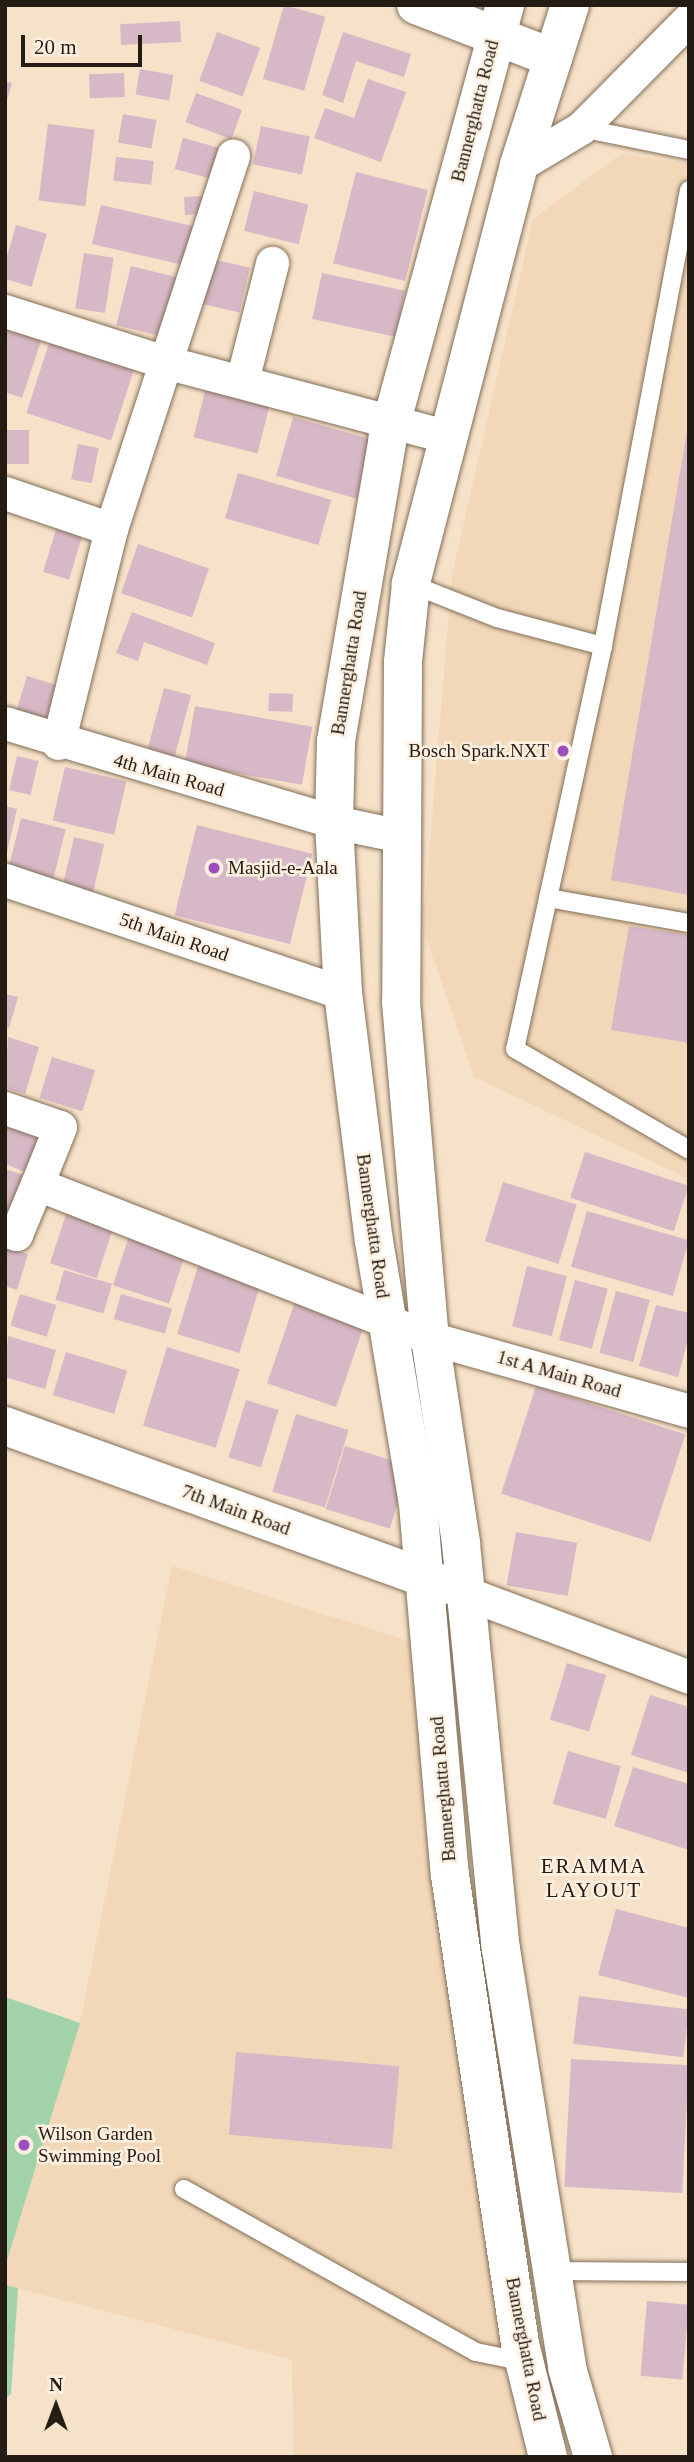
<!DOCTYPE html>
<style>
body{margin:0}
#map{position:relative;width:694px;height:2462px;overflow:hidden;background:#f6e1c9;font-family:"Times New Roman",serif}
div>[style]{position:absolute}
.built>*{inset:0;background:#f2d8b9}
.green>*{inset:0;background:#a2d2aa}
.building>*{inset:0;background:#d7b8c6;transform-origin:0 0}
.roads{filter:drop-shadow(0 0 2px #826f59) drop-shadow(0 0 2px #826f59)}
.lane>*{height:18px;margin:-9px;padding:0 9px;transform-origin:9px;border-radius:9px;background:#fff}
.street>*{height:33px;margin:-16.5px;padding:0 16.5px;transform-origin:16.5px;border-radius:16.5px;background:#fff}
.secondary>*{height:38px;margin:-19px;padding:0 19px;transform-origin:19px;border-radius:19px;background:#fff}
.dots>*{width:19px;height:19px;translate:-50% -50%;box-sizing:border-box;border:4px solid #fdf0e1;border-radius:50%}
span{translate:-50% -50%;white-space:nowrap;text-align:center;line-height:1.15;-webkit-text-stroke:5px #fdf0e1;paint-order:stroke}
.street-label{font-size:19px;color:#241c13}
.poi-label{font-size:19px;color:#241c13}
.right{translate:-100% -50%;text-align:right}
.left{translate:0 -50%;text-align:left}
.neighbourhood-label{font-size:21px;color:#241c13;letter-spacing:2px}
.frame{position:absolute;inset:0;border:7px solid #241c13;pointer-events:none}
.north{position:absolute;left:21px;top:2371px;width:70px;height:70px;-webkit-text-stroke:5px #fdf0e1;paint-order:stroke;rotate:0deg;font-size:19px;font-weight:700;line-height:28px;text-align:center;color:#241c13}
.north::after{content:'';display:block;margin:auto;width:24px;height:32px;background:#241c13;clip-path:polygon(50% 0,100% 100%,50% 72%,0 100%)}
.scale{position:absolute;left:21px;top:35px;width:121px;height:32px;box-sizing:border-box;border:4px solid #241c13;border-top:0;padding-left:9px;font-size:21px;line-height:24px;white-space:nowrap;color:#241c13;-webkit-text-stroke:5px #fdf0e1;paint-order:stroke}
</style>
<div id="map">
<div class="built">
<div style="clip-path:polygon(621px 154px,689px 164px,689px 1179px,474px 1077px,423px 928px,452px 575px,533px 219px)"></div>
<div style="clip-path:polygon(172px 1566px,409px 1641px,509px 2360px,532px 2457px,294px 2457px,292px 2360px,5px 2285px,5px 2267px,80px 2022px)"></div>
</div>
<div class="green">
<div style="clip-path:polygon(5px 1997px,80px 2023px,5px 2267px)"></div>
<div style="clip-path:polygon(5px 2285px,18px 2288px,11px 2394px,5px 2399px)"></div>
</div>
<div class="building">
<div style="left:284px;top:5px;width:43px;height:77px;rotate:16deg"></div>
<div style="left:180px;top:21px;width:21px;height:60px;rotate:87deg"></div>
<div style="left:217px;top:32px;width:46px;height:52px;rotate:20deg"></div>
<div style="clip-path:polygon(343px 32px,411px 54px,404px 77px,356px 61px,343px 103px,322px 95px)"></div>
<div style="left:140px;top:69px;width:34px;height:26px;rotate:10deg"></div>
<div style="left:124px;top:73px;width:24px;height:35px;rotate:88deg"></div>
<div style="clip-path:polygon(368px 79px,406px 92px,381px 162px,314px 138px,325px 108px,354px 118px)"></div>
<div style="clip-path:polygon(5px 81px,12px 83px,6px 104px,5px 104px)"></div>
<div style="left:196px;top:93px;width:49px;height:31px;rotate:20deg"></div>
<div style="left:123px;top:114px;width:34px;height:29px;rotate:10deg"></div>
<div style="left:48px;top:124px;width:47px;height:77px;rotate:7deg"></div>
<div style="left:261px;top:126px;width:50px;height:39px;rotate:12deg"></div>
<div style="left:183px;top:138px;width:43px;height:32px;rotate:15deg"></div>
<div style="left:116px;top:157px;width:38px;height:24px;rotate:6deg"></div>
<div style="left:356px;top:172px;width:74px;height:94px;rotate:14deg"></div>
<div style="left:254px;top:191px;width:56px;height:41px;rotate:14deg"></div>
<div style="left:202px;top:196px;width:18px;height:18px;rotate:87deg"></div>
<div style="left:101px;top:205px;width:95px;height:40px;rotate:13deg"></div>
<div style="left:16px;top:225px;width:32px;height:55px;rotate:16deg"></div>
<div style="left:84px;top:253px;width:30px;height:56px;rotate:9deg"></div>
<div style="left:203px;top:257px;width:48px;height:46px;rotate:13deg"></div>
<div style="left:131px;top:266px;width:49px;height:61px;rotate:14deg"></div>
<div style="left:322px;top:273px;width:85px;height:47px;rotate:12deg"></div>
<div style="clip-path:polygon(5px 325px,42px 338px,22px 398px,5px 392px)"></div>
<div style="left:52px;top:334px;width:89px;height:83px;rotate:18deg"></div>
<div style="left:207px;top:383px;width:66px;height:56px;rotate:14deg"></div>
<div style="left:293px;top:417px;width:84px;height:61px;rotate:16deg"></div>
<div style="left:5px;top:430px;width:24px;height:34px"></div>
<div style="clip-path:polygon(687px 431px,689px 431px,689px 895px,611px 880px)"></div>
<div style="left:78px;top:444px;width:21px;height:36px;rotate:11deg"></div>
<div style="left:238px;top:473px;width:97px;height:47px;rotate:16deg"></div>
<div style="left:58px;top:523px;width:27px;height:51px;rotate:17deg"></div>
<div style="left:138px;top:544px;width:75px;height:52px;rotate:19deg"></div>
<div style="clip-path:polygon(132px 612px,215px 643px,207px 665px,144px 642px,138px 661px,116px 653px)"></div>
<div style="left:27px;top:676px;width:34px;height:42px;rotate:17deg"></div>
<div style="left:164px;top:688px;width:28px;height:68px;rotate:15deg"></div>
<div style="left:269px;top:693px;width:24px;height:18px;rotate:2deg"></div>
<div style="left:195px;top:706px;width:119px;height:59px;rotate:10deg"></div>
<div style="left:17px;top:756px;width:22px;height:35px;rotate:13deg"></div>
<div style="left:65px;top:767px;width:63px;height:55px;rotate:13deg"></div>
<div style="clip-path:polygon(5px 806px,17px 809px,6px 856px,5px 856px)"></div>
<div style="left:21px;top:818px;width:46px;height:57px;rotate:14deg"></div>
<div style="left:197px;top:825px;width:119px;height:93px;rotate:14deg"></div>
<div style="left:74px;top:837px;width:31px;height:57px;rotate:13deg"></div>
<div style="clip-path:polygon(629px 926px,689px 935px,689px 1043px,611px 1030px)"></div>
<div style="clip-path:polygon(5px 994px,18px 997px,9px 1028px,5px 1027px)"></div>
<div style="clip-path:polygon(8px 1037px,39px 1047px,25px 1094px,5px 1088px)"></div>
<div style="left:52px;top:1057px;width:45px;height:43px;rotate:17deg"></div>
<div style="clip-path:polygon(5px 1125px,39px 1137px,26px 1172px,5px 1164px)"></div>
<div style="left:585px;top:1152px;width:109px;height:48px;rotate:18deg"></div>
<div style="clip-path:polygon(5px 1169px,27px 1176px,14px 1213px,5px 1210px)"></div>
<div style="left:503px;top:1182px;width:77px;height:62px;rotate:17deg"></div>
<div style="left:68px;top:1208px;width:49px;height:58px;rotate:18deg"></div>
<div style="left:587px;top:1211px;width:106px;height:58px;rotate:16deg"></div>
<div style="left:130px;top:1233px;width:59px;height:55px;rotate:18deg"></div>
<div style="clip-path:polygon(5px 1247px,28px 1254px,17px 1290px,5px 1286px)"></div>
<div style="left:198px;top:1266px;width:65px;height:71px;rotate:17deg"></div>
<div style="left:527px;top:1266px;width:41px;height:62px;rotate:14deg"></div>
<div style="left:64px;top:1270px;width:50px;height:31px;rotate:16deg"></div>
<div style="left:575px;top:1280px;width:34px;height:62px;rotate:15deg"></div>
<div style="left:616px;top:1291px;width:35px;height:64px;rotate:15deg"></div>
<div style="left:20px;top:1294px;width:38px;height:33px;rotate:17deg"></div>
<div style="left:121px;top:1294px;width:53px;height:26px;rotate:16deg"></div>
<div style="left:296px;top:1299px;width:73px;height:89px;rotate:19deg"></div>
<div style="clip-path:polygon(656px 1305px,689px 1313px,689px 1336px,678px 1377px,639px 1366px)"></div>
<div style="clip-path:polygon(8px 1336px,56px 1350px,45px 1389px,5px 1377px)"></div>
<div style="left:167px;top:1347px;width:76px;height:82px;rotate:17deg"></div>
<div style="left:66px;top:1352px;width:64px;height:45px;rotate:17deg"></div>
<div style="left:536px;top:1386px;width:157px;height:113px;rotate:18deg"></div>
<div style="left:246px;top:1400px;width:34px;height:60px;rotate:17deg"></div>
<div style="left:296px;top:1414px;width:55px;height:81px;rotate:17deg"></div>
<div style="left:345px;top:1446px;width:67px;height:66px;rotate:17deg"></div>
<div style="left:516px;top:1532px;width:62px;height:54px;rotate:10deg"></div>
<div style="left:567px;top:1663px;width:41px;height:59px;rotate:17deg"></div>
<div style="clip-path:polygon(650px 1695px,689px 1707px,689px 1773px,631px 1755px)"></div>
<div style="left:568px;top:1751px;width:55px;height:55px;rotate:16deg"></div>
<div style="clip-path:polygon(633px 1767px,689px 1784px,689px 1850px,614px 1826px)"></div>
<div style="clip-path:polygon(616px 1909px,689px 1928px,689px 1998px,598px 1975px)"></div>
<div style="left:579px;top:1996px;width:111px;height:48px;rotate:7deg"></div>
<div style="left:236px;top:2052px;width:164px;height:83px;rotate:5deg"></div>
<div style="left:571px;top:2059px;width:118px;height:128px;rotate:3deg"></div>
<div style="left:647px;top:2301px;width:42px;height:75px;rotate:5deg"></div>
</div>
<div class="roads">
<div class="lane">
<div style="left:581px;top:128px;width:110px;rotate:11.5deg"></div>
<div style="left:689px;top:190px;width:464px;rotate:100.7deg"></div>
<div style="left:603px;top:646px;width:412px;rotate:102.3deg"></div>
<div style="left:515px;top:1049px;width:201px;rotate:30.1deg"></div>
<div style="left:411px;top:584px;width:92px;rotate:21.6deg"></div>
<div style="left:497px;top:618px;width:110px;rotate:14.8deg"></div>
<div style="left:548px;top:898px;width:143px;rotate:10.1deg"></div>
<div style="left:184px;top:2189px;width:334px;rotate:29.2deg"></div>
<div style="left:476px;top:2352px;width:50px;rotate:11.5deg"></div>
<div style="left:553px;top:2271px;width:136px;rotate:0.4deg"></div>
</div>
<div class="street">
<div style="left:519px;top:165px;width:72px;rotate:-30.8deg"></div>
<div style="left:581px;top:128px;width:153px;rotate:-45.3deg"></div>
<div style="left:5px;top:311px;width:168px;rotate:17.7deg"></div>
<div style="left:165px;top:362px;width:294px;rotate:14.8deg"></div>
<div style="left:242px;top:381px;width:122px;rotate:-75.7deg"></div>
<div style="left:5px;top:493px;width:112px;rotate:18.8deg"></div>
<div style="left:5px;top:723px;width:344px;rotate:16.7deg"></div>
<div style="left:334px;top:822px;width:68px;rotate:11.8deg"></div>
<div style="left:58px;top:743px;width:220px;rotate:-76.1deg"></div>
<div style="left:111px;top:529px;width:393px;rotate:-71.9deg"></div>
<div style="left:5px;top:880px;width:356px;rotate:18.5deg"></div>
<div style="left:5px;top:1108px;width:58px;rotate:19.1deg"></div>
<div style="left:60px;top:1127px;width:61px;rotate:112deg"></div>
<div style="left:37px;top:1184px;width:422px;rotate:21.4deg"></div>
<div style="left:430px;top:1338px;width:269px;rotate:15.7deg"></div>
<div style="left:5px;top:1230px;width:12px;rotate:20deg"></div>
<div style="left:16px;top:1234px;width:54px;rotate:-67.2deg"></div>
<div style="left:466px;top:1593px;width:238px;rotate:20.6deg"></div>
</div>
<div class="secondary">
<div style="left:416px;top:5px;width:147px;rotate:21.1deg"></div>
<div style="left:505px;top:5px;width:448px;rotate:105.2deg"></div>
<div style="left:388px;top:437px;width:308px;rotate:99.7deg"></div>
<div style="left:336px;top:741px;width:81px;rotate:91.4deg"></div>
<div style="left:334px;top:822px;width:171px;rotate:87deg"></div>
<div style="left:343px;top:993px;width:250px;rotate:82.9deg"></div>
<div style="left:374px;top:1241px;width:267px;rotate:80.5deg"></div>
<div style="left:418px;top:1504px;width:372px;rotate:85.1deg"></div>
<div style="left:450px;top:1875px;width:478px;rotate:81.5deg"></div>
<div style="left:521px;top:2348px;width:112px;rotate:76.1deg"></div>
<div style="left:570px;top:5px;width:168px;rotate:107.7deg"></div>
<div style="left:519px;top:165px;width:433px;rotate:104.5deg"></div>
<div style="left:411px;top:584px;width:78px;rotate:95.9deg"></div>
<div style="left:403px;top:662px;width:340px;rotate:90.3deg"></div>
<div style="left:401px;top:1002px;width:337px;rotate:85.1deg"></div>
<div style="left:430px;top:1338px;width:208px;rotate:81.4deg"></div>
<div style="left:461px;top:1544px;width:407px;rotate:84.4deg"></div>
<div style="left:501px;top:1949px;width:424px;rotate:81deg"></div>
<div style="left:567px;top:2368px;width:93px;rotate:73.7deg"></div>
<div style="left:5px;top:1426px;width:467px;rotate:19.9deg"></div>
</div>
</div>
<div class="dots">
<div style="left:563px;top:751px;background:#9c4dbe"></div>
<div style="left:214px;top:868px;background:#9c4dbe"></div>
<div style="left:24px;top:2145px;background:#9c4dbe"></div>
</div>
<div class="street-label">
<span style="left:475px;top:111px;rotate:-76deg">Bannerghatta Road</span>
<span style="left:349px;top:663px;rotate:-81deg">Bannerghatta Road</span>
<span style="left:169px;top:775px;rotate:16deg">4th Main Road</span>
<span style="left:174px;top:937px;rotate:19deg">5th Main Road</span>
<span style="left:373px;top:1226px;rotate:82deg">Bannerghatta Road</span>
<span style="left:559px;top:1374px;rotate:16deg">1st A Main Road</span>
<span style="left:236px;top:1510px;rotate:20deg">7th Main Road</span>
<span style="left:443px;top:1789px;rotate:-95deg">Bannerghatta Road</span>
<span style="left:526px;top:2349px;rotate:79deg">Bannerghatta Road</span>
</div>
<div class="poi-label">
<span class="right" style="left:549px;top:751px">Bosch Spark.NXT</span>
<span class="left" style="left:228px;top:868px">Masjid-e-Aala</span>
<span class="left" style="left:38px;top:2145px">Wilson Garden<br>Swimming Pool</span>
</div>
<div class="neighbourhood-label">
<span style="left:594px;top:1878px">ERAMMA<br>LAYOUT</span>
</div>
<div class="frame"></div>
<div class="north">N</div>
<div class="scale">20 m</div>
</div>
